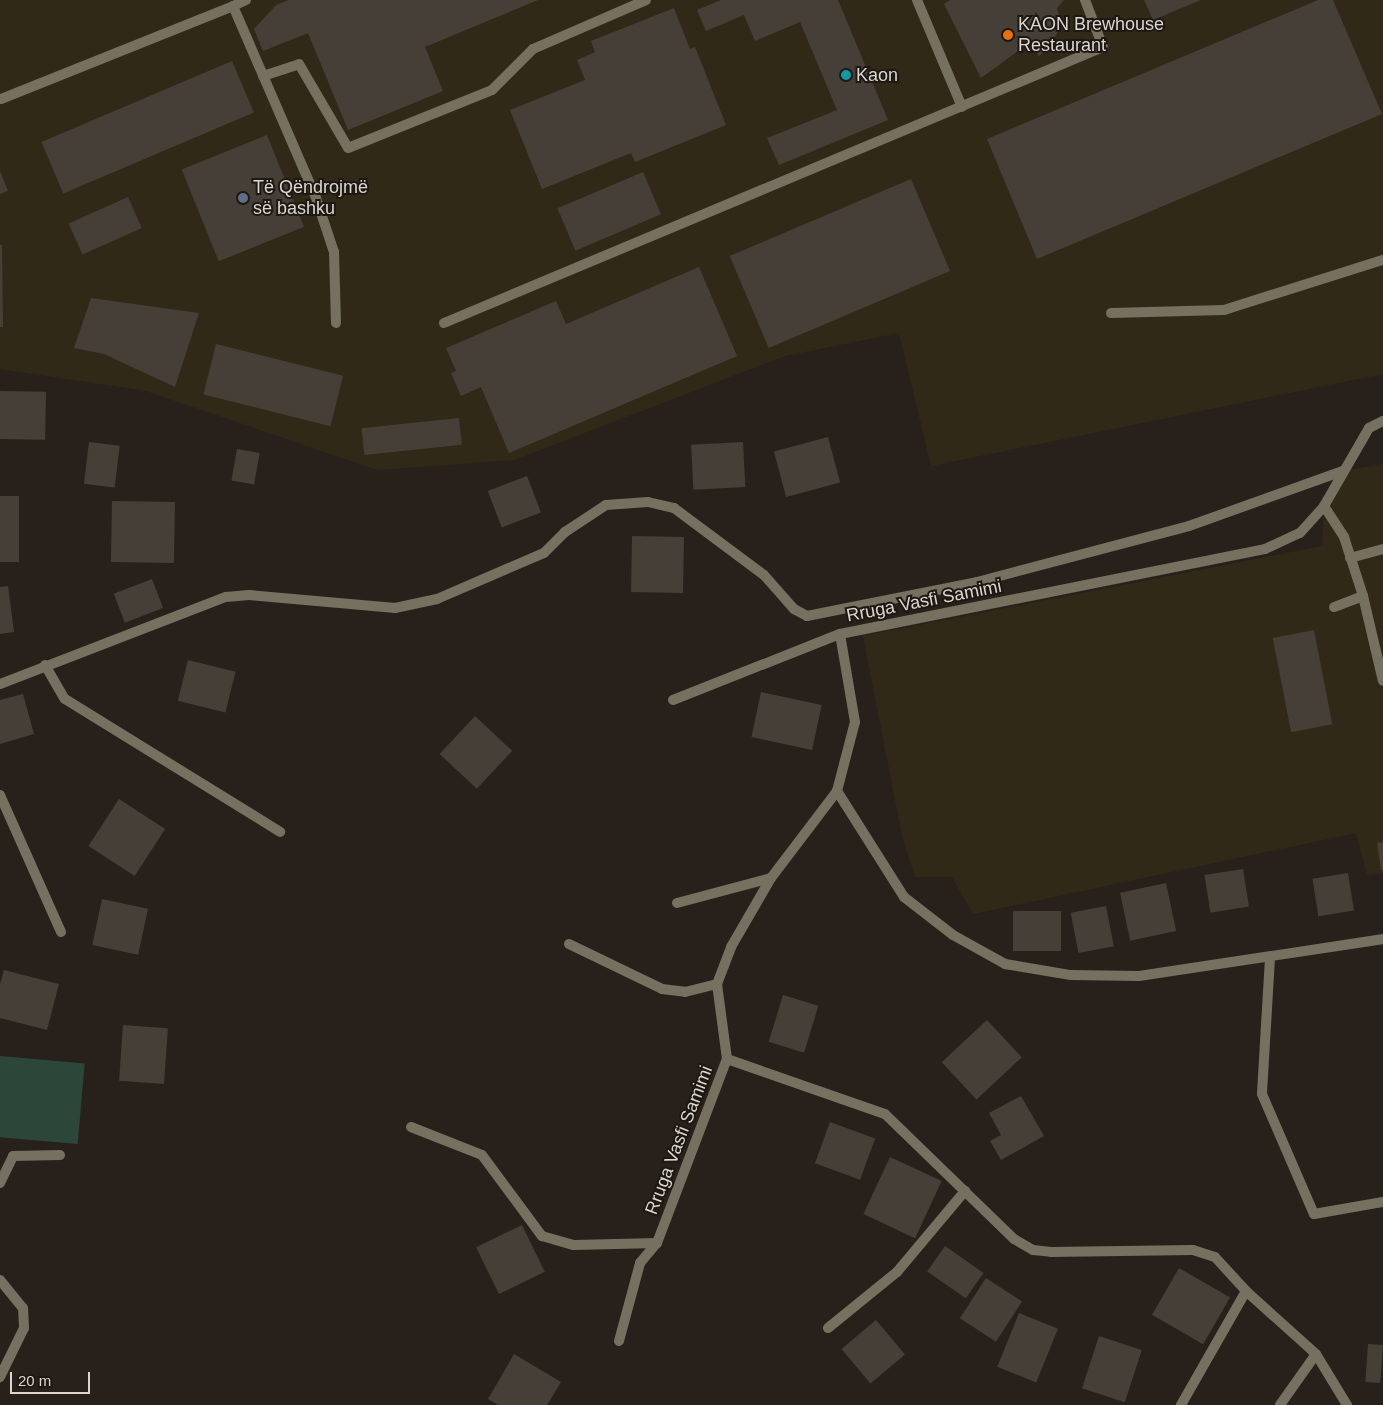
<!DOCTYPE html>
<meta charset="utf-8">
<style>
body{margin:0}
#map{position:relative;width:1383px;height:1405px;overflow:hidden;background:#28211b;font-family:Arial,sans-serif}
div>[style]{position:absolute}
.commercial>*{inset:0;background:#302918}
.green>*{inset:0;background:#2c4739;transform-origin:0 0}
.building>*{inset:0;background:#453f37;transform-origin:0 0}
.lane>*{height:10px;margin:-5px;padding:0 5px;transform-origin:5px;border-radius:5px;background:#757060}
.street>*{height:10px;margin:-5px;padding:0 5px;transform-origin:5px;border-radius:5px;background:#757060}
.dots>*{width:14px;height:14px;translate:-50% -50%;box-sizing:border-box;border:2px solid #1e1812;border-radius:50%}
span{translate:-50% -50%;white-space:nowrap;text-align:center;line-height:1.15;-webkit-text-stroke:4px #1e1812;paint-order:stroke}
.poi-label{font-size:18px;color:#dad5d1}
.left{translate:0 -50%;text-align:left}
.street-label{font-size:18px;color:#dad5d1}
.scale{position:absolute;left:10px;top:1372px;width:80px;height:22px;box-sizing:border-box;border:2px solid #dad5d1;border-top:0;padding-left:6px;font-size:15px;line-height:18px;white-space:nowrap;color:#dad5d1;-webkit-text-stroke:4px #1e1812;paint-order:stroke}
</style>
<div id="map">
<div class="commercial">
<div style="clip-path:polygon(0 0,1383px 0,1383px 374px,931px 466px,899px 333px,785px 356px,514px 460px,377px 470px,146px 391px,0 369px)"></div>
<div style="clip-path:polygon(1383px 464px,1383px 873px,1367px 875px,1356px 833px,973px 914px,952px 877px,915px 877px,902px 836px,863px 636px,1322px 546px,1324px 506px,1343px 471px)"></div>
</div>
<div class="green">
<div style="left:0;top:1056px;width:85px;height:81px;rotate:5deg"></div>
</div>
<div class="building">
<div style="clip-path:polygon(289px 0,538px 0,425px 47px,443px 91px,348px 130px,308px 33px,263px 51px,254px 29px,276px 5px)"></div>
<div style="clip-path:polygon(721px 0,838px 0,888px 120px,779px 165px,767px 138px,837px 110px,800px 22px,755px 41px,744px 15px,706px 31px,697px 10px)"></div>
<div style="clip-path:polygon(950px 0,1064px 0,1057px 8px,1061px 26px,1050px 46px,1039px 56px,1029px 43px,981px 78px,944px 4px)"></div>
<div style="clip-path:polygon(1144px 0,1201px 0,1153px 20px)"></div>
<div style="clip-path:polygon(1318px 0,1333px 0,1382px 114px,1037px 259px,987px 139px)"></div>
<div style="clip-path:polygon(674px 8px,690px 49px,695px 47px,726px 125px,635px 162px,631px 153px,542px 189px,510px 110px,585px 80px,577px 60px,595px 52px,591px 41px)"></div>
<div style="left:232px;top:61px;width:56px;height:207px;rotate:67deg"></div>
<div style="left:267px;top:135px;width:99px;height:92px;rotate:68deg"></div>
<div style="clip-path:polygon(0 171px,8px 191px,0 194px)"></div>
<div style="left:643px;top:172px;width:46px;height:93px;rotate:67deg"></div>
<div style="left:911px;top:179px;width:100px;height:197px;rotate:67deg"></div>
<div style="left:128px;top:197px;width:34px;height:65px;rotate:66deg"></div>
<div style="clip-path:polygon(0 245px,2px 245px,3px 327px,0 327px)"></div>
<div style="clip-path:polygon(699px 267px,737px 356px,509px 453px,481px 387px,461px 396px,451px 373px,456px 371px,446px 348px,556px 301px,566px 324px)"></div>
<div style="clip-path:polygon(91px 298px,199px 313px,175px 387px,104px 354px,74px 348px)"></div>
<div style="left:216px;top:344px;width:131px;height:52px;rotate:14deg"></div>
<div style="left:0;top:391px;width:46px;height:48px;rotate:1deg"></div>
<div style="left:459px;top:418px;width:27px;height:98px;rotate:84deg"></div>
<div style="left:828px;top:437px;width:47px;height:56px;rotate:75deg"></div>
<div style="left:89px;top:442px;width:31px;height:42px;rotate:7deg"></div>
<div style="left:743px;top:442px;width:45px;height:52px;rotate:87deg"></div>
<div style="left:237px;top:449px;width:23px;height:32px;rotate:10deg"></div>
<div style="left:527px;top:476px;width:39px;height:42px;rotate:69deg"></div>
<div style="left:0;top:496px;width:19px;height:66px"></div>
<div style="left:112px;top:501px;width:63px;height:61px;rotate:1deg"></div>
<div style="left:632px;top:536px;width:52px;height:56px;rotate:1deg"></div>
<div style="left:152px;top:579px;width:31px;height:41px;rotate:69deg"></div>
<div style="clip-path:polygon(8px 586px,14px 632px,0 634px,0 587px)"></div>
<div style="left:1314px;top:630px;width:96px;height:42px;rotate:79deg"></div>
<div style="left:188px;top:660px;width:49px;height:42px;rotate:14deg"></div>
<div style="left:761px;top:692px;width:62px;height:46px;rotate:12deg"></div>
<div style="clip-path:polygon(23px 694px,34px 734px,0 744px,0 700px)"></div>
<div style="left:475px;top:716px;width:51px;height:52px;rotate:43deg"></div>
<div style="left:119px;top:799px;width:55px;height:56px;rotate:33deg"></div>
<div style="clip-path:polygon(1383px 842px,1383px 870px,1381px 870px,1377px 843px)"></div>
<div style="left:1243px;top:869px;width:38px;height:39px;rotate:81deg"></div>
<div style="left:1348px;top:873px;width:38px;height:36px;rotate:81deg"></div>
<div style="left:1166px;top:883px;width:49px;height:47px;rotate:78deg"></div>
<div style="left:102px;top:899px;width:47px;height:47px;rotate:12deg"></div>
<div style="left:1106px;top:906px;width:41px;height:36px;rotate:79deg"></div>
<div style="left:1013px;top:911px;width:48px;height:40px"></div>
<div style="clip-path:polygon(4px 970px,59px 984px,47px 1030px,0 1018px,0 984px)"></div>
<div style="left:783px;top:995px;width:37px;height:49px;rotate:17deg"></div>
<div style="left:987px;top:1020px;width:51px;height:62px;rotate:47deg"></div>
<div style="left:123px;top:1025px;width:45px;height:56px;rotate:4deg"></div>
<div style="clip-path:polygon(1021px 1096px,1044px 1136px,1001px 1160px,990px 1141px,1001px 1135px,989px 1113px)"></div>
<div style="left:830px;top:1122px;width:48px;height:44px;rotate:20deg"></div>
<div style="left:890px;top:1157px;width:57px;height:63px;rotate:25deg"></div>
<div style="left:522px;top:1225px;width:52px;height:51px;rotate:64deg"></div>
<div style="left:945px;top:1246px;width:47px;height:31px;rotate:35deg"></div>
<div style="left:1179px;top:1268px;width:59px;height:54px;rotate:30deg"></div>
<div style="left:986px;top:1278px;width:43px;height:48px;rotate:33deg"></div>
<div style="left:1019px;top:1313px;width:42px;height:58px;rotate:22deg"></div>
<div style="left:876px;top:1320px;width:45px;height:45px;rotate:50deg"></div>
<div style="left:1099px;top:1336px;width:45px;height:55px;rotate:18deg"></div>
<div style="left:1368px;top:1344px;width:15px;height:38px;rotate:4deg"></div>
<div style="clip-path:polygon(514px 1354px,561px 1382px,547px 1405px,498px 1405px,488px 1399px)"></div>
</div>
<div class="lane">
<div style="left:917px;top:0;width:116px;rotate:67.2deg"></div>
<div style="left:263px;top:76px;width:38px;rotate:-18deg"></div>
<div style="left:299px;top:64px;width:97px;rotate:59.7deg"></div>
<div style="left:348px;top:148px;width:155px;rotate:-21.9deg"></div>
<div style="left:492px;top:90px;width:58px;rotate:-45deg"></div>
<div style="left:533px;top:49px;width:123px;rotate:-23.4deg"></div>
<div style="left:1px;top:99px;width:250px;rotate:-21.8deg"></div>
<div style="left:1111px;top:313px;width:113px;rotate:-1.5deg"></div>
<div style="left:1224px;top:310px;width:167px;rotate:-17.5deg"></div>
<div style="left:444px;top:323px;width:714px;rotate:-22.72deg"></div>
<div style="left:1324px;top:506px;width:37px;rotate:57deg"></div>
<div style="left:1344px;top:537px;width:62px;rotate:72.1deg"></div>
<div style="left:1363px;top:596px;width:31px;rotate:159deg"></div>
<div style="left:1350px;top:558px;width:34px;rotate:-15deg"></div>
<div style="left:1363px;top:596px;width:87px;rotate:76.8deg"></div>
<div style="left:45px;top:665px;width:39px;rotate:60deg"></div>
<div style="left:65px;top:699px;width:253px;rotate:31.7deg"></div>
<div style="left:673px;top:700px;width:180px;rotate:-21.6deg"></div>
<div style="left:0;top:795px;width:150px;rotate:66deg"></div>
<div style="left:677px;top:903px;width:97px;rotate:-14.9deg"></div>
<div style="left:0;top:1183px;width:30px;rotate:-64deg"></div>
<div style="left:13px;top:1156px;width:47px;rotate:-1.2deg"></div>
<div style="left:619px;top:1341px;width:81px;rotate:-74.9deg"></div>
<div style="left:640px;top:1263px;width:26px;rotate:-50deg"></div>
<div style="left:1181px;top:1405px;width:131px;rotate:-60.3deg"></div>
<div style="left:1280px;top:1405px;width:62px;rotate:-54.8deg"></div>
</div>
<div class="street">
<div style="left:246px;top:0;width:14px;rotate:155deg"></div>
<div style="left:233px;top:6px;width:209px;rotate:66.6deg"></div>
<div style="left:316px;top:198px;width:57px;rotate:71.6deg"></div>
<div style="left:334px;top:252px;width:71px;rotate:88.4deg"></div>
<div style="left:1085px;top:0;width:50px;rotate:69deg"></div>
<div style="left:0;top:684px;width:242px;rotate:-21.1deg"></div>
<div style="left:226px;top:597px;width:23px;rotate:-5deg"></div>
<div style="left:249px;top:595px;width:147px;rotate:5.1deg"></div>
<div style="left:395px;top:608px;width:43px;rotate:-12.1deg"></div>
<div style="left:437px;top:599px;width:116px;rotate:-23.3deg"></div>
<div style="left:544px;top:553px;width:30px;rotate:-45deg"></div>
<div style="left:565px;top:532px;width:49px;rotate:-33.4deg"></div>
<div style="left:606px;top:505px;width:42px;rotate:-4.1deg"></div>
<div style="left:648px;top:502px;width:27px;rotate:13deg"></div>
<div style="left:674px;top:508px;width:112px;rotate:36.7deg"></div>
<div style="left:764px;top:575px;width:45px;rotate:48.6deg"></div>
<div style="left:794px;top:609px;width:15px;rotate:28deg"></div>
<div style="left:807px;top:616px;width:173px;rotate:-11.3deg"></div>
<div style="left:977px;top:582px;width:219px;rotate:-14.8deg"></div>
<div style="left:1189px;top:526px;width:164px;rotate:-19.7deg"></div>
<div style="left:837px;top:791px;width:125px;rotate:57.7deg"></div>
<div style="left:904px;top:897px;width:62px;rotate:37.8deg"></div>
<div style="left:953px;top:935px;width:60px;rotate:29.1deg"></div>
<div style="left:1005px;top:964px;width:67px;rotate:9.5deg"></div>
<div style="left:1071px;top:975px;width:68px;rotate:0.8deg"></div>
<div style="left:1139px;top:976px;width:247px;rotate:-8.6deg"></div>
<div style="left:569px;top:944px;width:103px;rotate:25.8deg"></div>
<div style="left:662px;top:989px;width:23px;rotate:7deg"></div>
<div style="left:685px;top:992px;width:33px;rotate:-14deg"></div>
<div style="left:1270px;top:958px;width:136px;rotate:93.4deg"></div>
<div style="left:1262px;top:1094px;width:131px;rotate:66.6deg"></div>
<div style="left:1314px;top:1214px;width:70px;rotate:-9.9deg"></div>
<div style="left:727px;top:1059px;width:167px;rotate:19.2deg"></div>
<div style="left:885px;top:1114px;width:180px;rotate:44.1deg"></div>
<div style="left:1014px;top:1239px;width:22px;rotate:30deg"></div>
<div style="left:1033px;top:1250px;width:18px;rotate:6deg"></div>
<div style="left:1051px;top:1252px;width:142px;rotate:-0.8deg"></div>
<div style="left:1193px;top:1250px;width:23px;rotate:18deg"></div>
<div style="left:1215px;top:1257px;width:46px;rotate:47.6deg"></div>
<div style="left:1246px;top:1291px;width:94px;rotate:42deg"></div>
<div style="left:1316px;top:1354px;width:60px;rotate:58.7deg"></div>
<div style="left:411px;top:1127px;width:76px;rotate:21.5deg"></div>
<div style="left:482px;top:1155px;width:101px;rotate:53.5deg"></div>
<div style="left:542px;top:1236px;width:33px;rotate:16deg"></div>
<div style="left:574px;top:1245px;width:83px;rotate:-1.4deg"></div>
<div style="left:657px;top:1243px;width:197px;rotate:-69.2deg"></div>
<div style="left:727px;top:1059px;width:76px;rotate:-97.6deg"></div>
<div style="left:717px;top:984px;width:40px;rotate:-69deg"></div>
<div style="left:731px;top:947px;width:80px;rotate:-59.9deg"></div>
<div style="left:771px;top:878px;width:109px;rotate:-52.8deg"></div>
<div style="left:837px;top:791px;width:71px;rotate:-75.4deg"></div>
<div style="left:855px;top:722px;width:89px;rotate:-99.7deg"></div>
<div style="left:840px;top:634px;width:433px;rotate:-11.3deg"></div>
<div style="left:1265px;top:549px;width:38px;rotate:-25deg"></div>
<div style="left:1300px;top:533px;width:36px;rotate:-48deg"></div>
<div style="left:1324px;top:506px;width:90px;rotate:-60deg"></div>
<div style="left:1369px;top:428px;width:16px;rotate:-27deg"></div>
<div style="left:0;top:1280px;width:36px;rotate:51deg"></div>
<div style="left:23px;top:1308px;width:20px;rotate:87deg"></div>
<div style="left:24px;top:1328px;width:55px;rotate:116.1deg"></div>
<div style="left:828px;top:1328px;width:89px;rotate:-39.1deg"></div>
<div style="left:897px;top:1272px;width:106px;rotate:-50deg"></div>
</div>
<div class="dots">
<div style="left:1008px;top:35px;background:#e8710a"></div>
<div style="left:846px;top:75px;background:#0f9aa8"></div>
<div style="left:243px;top:198px;background:#5c6f8a"></div>
</div>
<div class="poi-label">
<span class="left" style="left:1018px;top:35px">KAON Brewhouse<br>Restaurant</span>
<span class="left" style="left:856px;top:75px">Kaon</span>
<span class="left" style="left:253px;top:198px">Të Qëndrojmë<br>së bashku</span>
</div>
<div class="street-label">
<span style="left:924px;top:601px;rotate:-11deg">Rruga Vasfi Samimi</span>
<span style="left:679px;top:1140px;rotate:-69deg">Rruga Vasfi Samimi</span>
</div>
<div class="scale">20 m</div>
</div>
